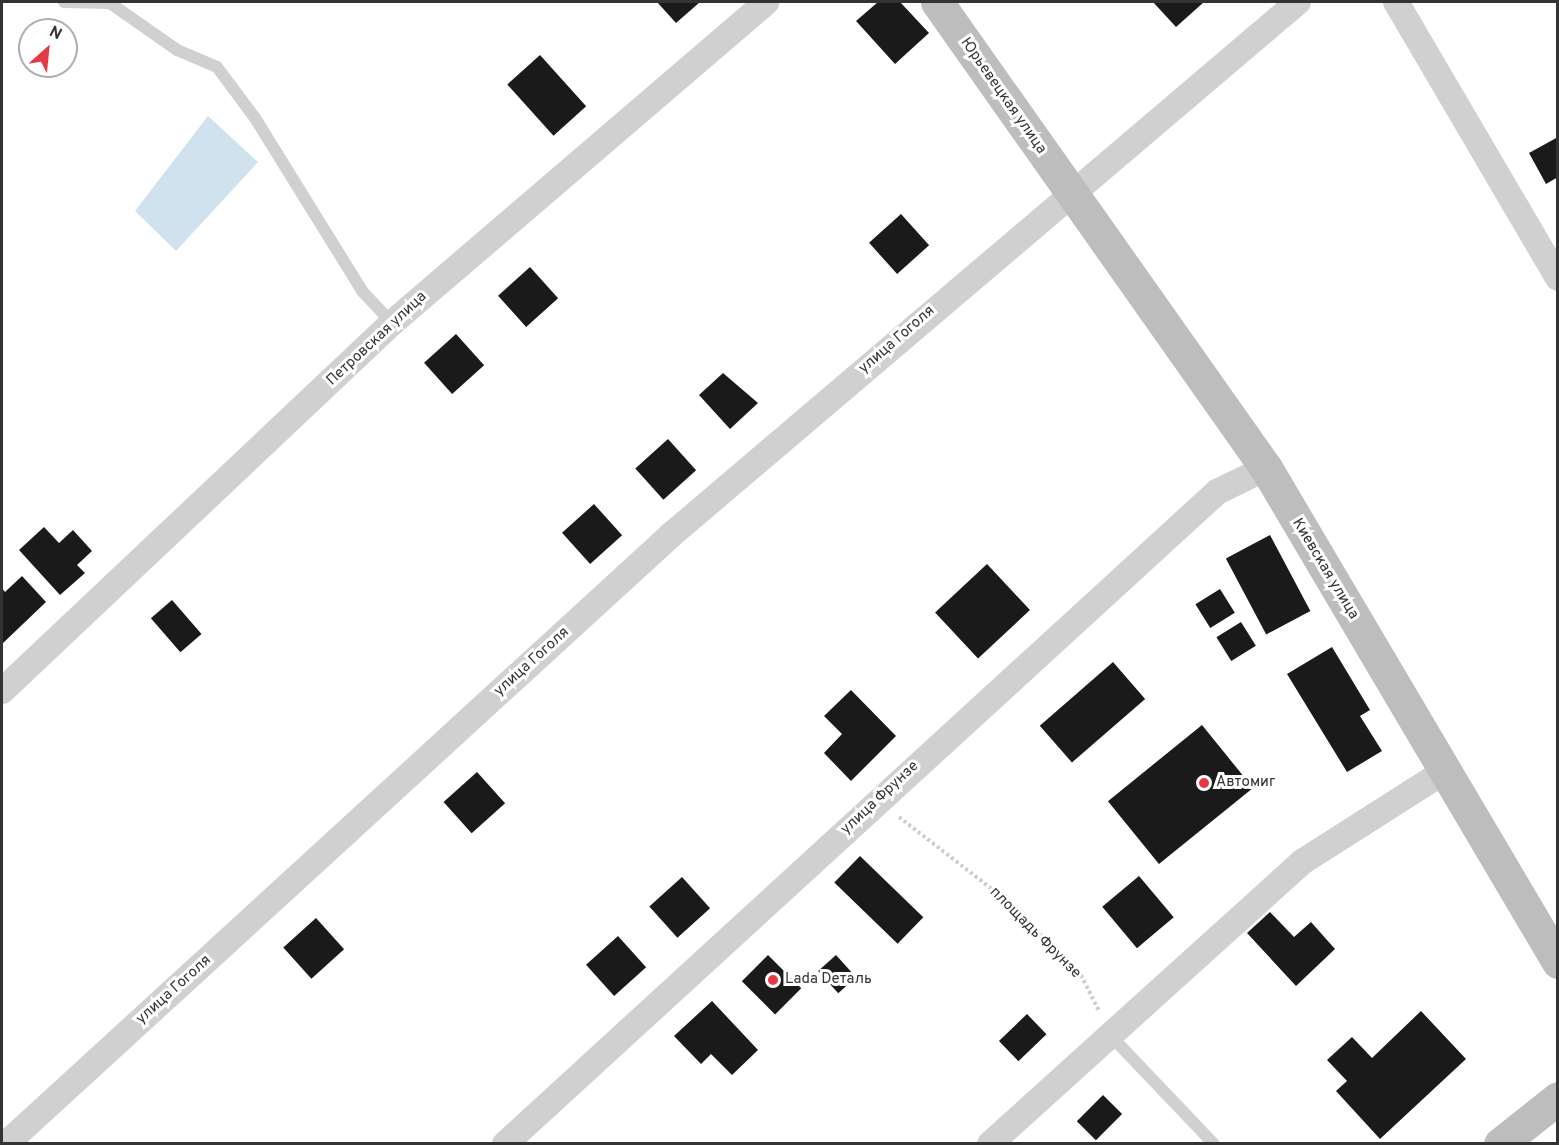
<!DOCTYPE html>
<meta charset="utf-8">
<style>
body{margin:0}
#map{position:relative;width:1559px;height:1145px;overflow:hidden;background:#fff;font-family:Overpass,sans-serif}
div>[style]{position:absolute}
.water>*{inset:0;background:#cfe2ee}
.building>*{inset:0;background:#1a1a1a;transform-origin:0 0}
.path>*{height:4px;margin-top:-2px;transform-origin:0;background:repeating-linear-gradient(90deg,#cdcdcd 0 3px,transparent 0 6px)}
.lane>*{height:12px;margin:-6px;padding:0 6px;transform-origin:6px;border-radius:6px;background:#d0d0d0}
.street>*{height:26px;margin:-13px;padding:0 13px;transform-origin:13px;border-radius:13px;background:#d0d0d0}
.secondary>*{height:33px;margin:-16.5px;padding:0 16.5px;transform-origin:16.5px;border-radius:16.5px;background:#bdbdbd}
.dots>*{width:16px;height:16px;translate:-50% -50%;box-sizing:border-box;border:3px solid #fff;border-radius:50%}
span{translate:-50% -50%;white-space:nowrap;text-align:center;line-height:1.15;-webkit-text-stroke:6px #fff;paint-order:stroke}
.street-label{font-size:15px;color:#333}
.poi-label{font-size:15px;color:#333}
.left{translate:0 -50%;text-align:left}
.frame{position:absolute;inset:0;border:3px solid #333;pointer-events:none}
.north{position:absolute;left:18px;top:18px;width:60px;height:60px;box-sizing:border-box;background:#fff;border:2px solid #adadad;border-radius:50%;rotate:27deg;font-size:16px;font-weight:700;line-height:24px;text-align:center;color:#333}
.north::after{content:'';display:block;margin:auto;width:21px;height:27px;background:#e63946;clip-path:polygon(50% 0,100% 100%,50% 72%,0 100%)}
</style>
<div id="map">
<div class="water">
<div style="clip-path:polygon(208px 116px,258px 162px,176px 251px,135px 211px)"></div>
</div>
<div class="building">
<div style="clip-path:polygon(657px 2px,700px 2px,676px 23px)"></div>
<div style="clip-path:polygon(878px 2px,900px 2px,929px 33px,895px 64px,856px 21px)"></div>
<div style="clip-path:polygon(1153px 2px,1204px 2px,1176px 27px)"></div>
<div style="left:540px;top:55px;width:69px;height:44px;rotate:48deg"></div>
<div style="clip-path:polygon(1558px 137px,1558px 177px,1546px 184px,1529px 153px)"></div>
<div style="left:901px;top:214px;width:42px;height:43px;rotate:48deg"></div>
<div style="left:530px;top:267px;width:42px;height:43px;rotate:48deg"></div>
<div style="left:456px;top:334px;width:42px;height:43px;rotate:48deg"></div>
<div style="clip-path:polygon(723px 373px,758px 403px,730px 429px,699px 395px)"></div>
<div style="left:668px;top:439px;width:42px;height:44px;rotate:48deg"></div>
<div style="left:594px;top:504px;width:42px;height:43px;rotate:48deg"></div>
<div style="clip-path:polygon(44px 527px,59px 543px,73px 530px,92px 551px,77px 565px,85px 573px,60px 595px,19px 550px)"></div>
<div style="left:1270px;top:535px;width:86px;height:50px;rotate:62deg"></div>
<div style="left:987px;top:564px;width:63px;height:71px;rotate:47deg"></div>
<div style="clip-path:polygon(22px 576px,46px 602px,2px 644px,2px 588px,5px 592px)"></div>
<div style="left:1220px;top:589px;width:28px;height:29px;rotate:58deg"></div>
<div style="left:172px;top:600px;width:45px;height:28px;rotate:49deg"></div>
<div style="left:1241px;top:622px;width:28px;height:29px;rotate:58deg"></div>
<div style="clip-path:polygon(1332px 647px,1370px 710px,1360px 716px,1382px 751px,1347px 772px,1287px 674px)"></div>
<div style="left:1113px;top:662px;width:49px;height:97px;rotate:49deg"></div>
<div style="clip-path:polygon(851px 690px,896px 736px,851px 781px,824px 753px,842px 734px,824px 716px)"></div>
<div style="left:1202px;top:725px;width:81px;height:121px;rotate:51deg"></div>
<div style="left:477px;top:772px;width:42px;height:45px;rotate:48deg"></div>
<div style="left:860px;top:856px;width:88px;height:37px;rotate:44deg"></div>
<div style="left:1139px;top:876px;width:54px;height:48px;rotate:50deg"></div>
<div style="left:682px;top:877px;width:42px;height:44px;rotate:48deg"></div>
<div style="clip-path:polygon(1270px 912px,1294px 937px,1311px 922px,1335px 949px,1296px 986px,1247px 933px)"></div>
<div style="left:316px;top:918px;width:42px;height:44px;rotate:48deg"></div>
<div style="left:618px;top:936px;width:42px;height:43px;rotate:48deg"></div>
<div style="left:768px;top:955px;width:47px;height:37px;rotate:45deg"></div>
<div style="left:836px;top:955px;width:30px;height:24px;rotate:48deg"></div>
<div style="clip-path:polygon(712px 1001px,758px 1050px,732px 1075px,711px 1054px,701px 1064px,674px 1036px)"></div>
<div style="clip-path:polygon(1421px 1011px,1466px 1059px,1380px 1139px,1336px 1091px,1347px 1081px,1327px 1060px,1352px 1037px,1372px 1058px)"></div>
<div style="left:1027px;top:1014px;width:28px;height:39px;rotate:46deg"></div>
<div style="left:1103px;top:1095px;width:27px;height:37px;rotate:45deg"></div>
</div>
<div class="path">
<div style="left:899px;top:817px;width:135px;rotate:37.8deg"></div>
<div style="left:1006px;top:900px;width:106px;rotate:45deg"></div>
<div style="left:1081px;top:975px;width:42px;rotate:63.4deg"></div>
</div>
<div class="lane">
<div style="left:64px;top:2px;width:46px;rotate:1.2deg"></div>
<div style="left:110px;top:3px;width:82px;rotate:35deg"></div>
<div style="left:177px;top:50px;width:43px;rotate:23deg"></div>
<div style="left:217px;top:67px;width:64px;rotate:53.3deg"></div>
<div style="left:255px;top:118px;width:205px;rotate:58.2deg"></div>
<div style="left:363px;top:292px;width:42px;rotate:46.9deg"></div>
<div style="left:1111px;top:1036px;width:149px;rotate:46.4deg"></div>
</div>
<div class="street">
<div style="left:1396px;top:2px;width:320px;rotate:59.6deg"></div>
<div style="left:2px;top:691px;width:536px;rotate:-43.34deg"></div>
<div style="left:392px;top:323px;width:493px;rotate:-40.6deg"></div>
<div style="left:6px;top:1144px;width:902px;rotate:-42.48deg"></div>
<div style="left:671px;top:535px;width:823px;rotate:-40.37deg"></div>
<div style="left:505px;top:1144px;width:965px;rotate:-42.48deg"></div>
<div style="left:1217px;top:492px;width:55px;rotate:-26.1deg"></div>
<div style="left:990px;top:1144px;width:421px;rotate:-42.1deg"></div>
<div style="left:1302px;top:862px;width:169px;rotate:-32.5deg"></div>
</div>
<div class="secondary">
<div style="left:937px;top:2px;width:570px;rotate:54.78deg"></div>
<div style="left:1266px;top:468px;width:574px;rotate:59.41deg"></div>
<div style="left:1500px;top:1144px;width:74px;rotate:-38.4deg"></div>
</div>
<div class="dots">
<div style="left:1204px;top:783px;background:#e63946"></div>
<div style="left:773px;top:980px;background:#e63946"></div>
</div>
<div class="street-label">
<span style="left:1003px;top:96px;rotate:55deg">Юрьевецкая улица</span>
<span style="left:377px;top:339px;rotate:-43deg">Петровская улица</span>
<span style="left:897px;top:340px;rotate:-41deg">улица Гоголя</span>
<span style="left:1325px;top:569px;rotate:59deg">Киевская улица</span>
<span style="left:532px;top:662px;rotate:-42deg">улица Гоголя</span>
<span style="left:880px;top:798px;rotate:-43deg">улица Фрунзе</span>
<span style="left:1035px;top:933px;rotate:45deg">площадь Фрунзе</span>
<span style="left:174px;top:990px;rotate:-42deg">улица Гоголя</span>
</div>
<div class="poi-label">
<span class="left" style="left:1216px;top:783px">Автомиг</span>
<span class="left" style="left:785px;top:980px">Lada Dеталь</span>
</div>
<div class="frame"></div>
<div class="north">N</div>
</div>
